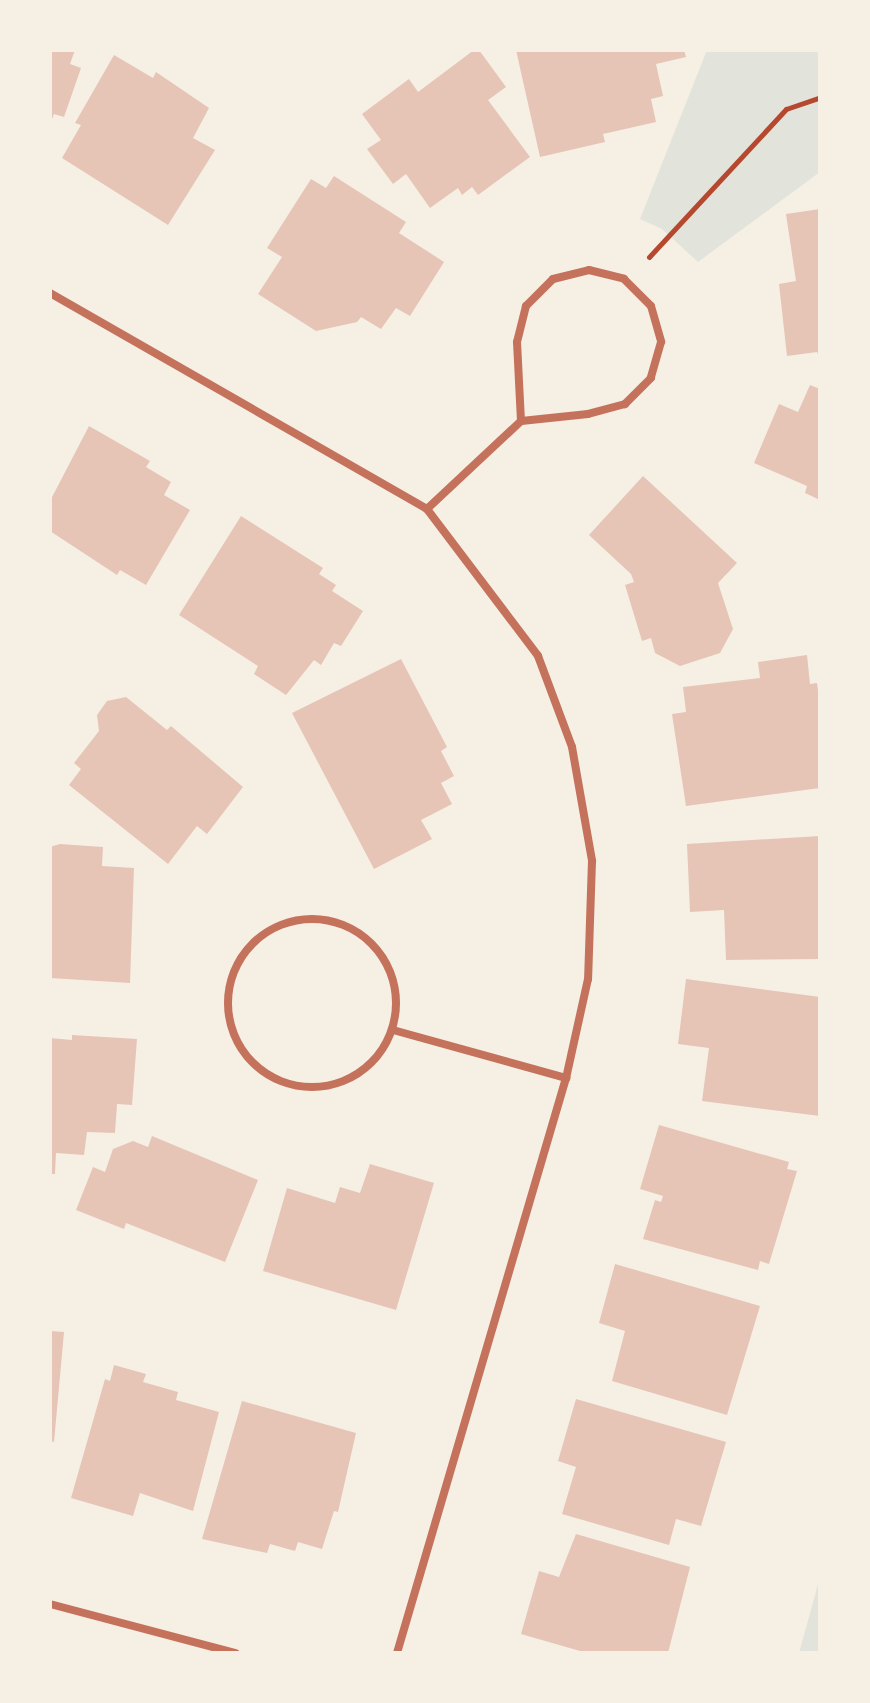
<!DOCTYPE html>
<style>
body{margin:0}
#map{position:relative;width:870px;height:1703px;overflow:hidden;background:#f6efe4;font-family:Cabin,sans-serif}
div>[style]{position:absolute}
.green>*{inset:0;background:#e2e4dc}
.building>*{inset:0;background:#e6c5b7}
.path>*{height:5px;margin:-2.5px;padding:0 2.5px;transform-origin:2.5px;border-radius:2.5px;background:#b5482f}
.minor>*{height:8px;margin:-4px;padding:0 4px;transform-origin:4px;border-radius:4px;background:#c5725c}
.minor>.ring{margin:-4px;padding:0;box-sizing:content-box;background:none;border:8px solid #c5725c;border-radius:50%}
span{translate:-50% -50%;white-space:nowrap;text-align:center;line-height:1.15;-webkit-text-stroke:6px #f6efe4;paint-order:stroke}
.frame{position:absolute;inset:0;border:52px solid #f6efe4;pointer-events:none}
</style>
<div id="map">
<div class="green">
<div style="clip-path:polygon(707px 50px,820px 50px,820px 172px,698px 262px,662px 229px,640px 219px)"></div>
<div style="clip-path:polygon(820px 1577px,820px 1653px,799px 1653px)"></div>
</div>
<div class="building">
<div style="clip-path:polygon(50px 50px,75px 50px,70px 64px,81px 68px,64px 117px,54px 114px,50px 124px)"></div>
<div style="clip-path:polygon(474px 50px,479px 50px,506px 87px,488px 100px,530px 157px,478px 195px,472px 187px,462px 195px,458px 188px,430px 208px,406px 174px,393px 184px,367px 149px,381px 140px,362px 114px,409px 79px,418px 92px)"></div>
<div style="clip-path:polygon(516px 50px,684px 50px,686px 57px,656px 64px,663px 96px,651px 99px,656px 122px,603px 134px,605px 142px,540px 157px)"></div>
<div style="clip-path:polygon(114px 55px,153px 78px,156px 72px,209px 108px,193px 138px,215px 150px,168px 225px,62px 158px,81px 125px,75px 123px)"></div>
<div style="clip-path:polygon(334px 176px,406px 222px,399px 233px,444px 262px,410px 316px,396px 308px,381px 329px,361px 317px,357px 322px,316px 331px,258px 294px,282px 257px,267px 248px,311px 179px,326px 188px)"></div>
<div style="clip-path:polygon(820px 209px,820px 359px,817px 352px,787px 356px,779px 284px,796px 281px,786px 214px)"></div>
<div style="clip-path:polygon(810px 385px,820px 389px,820px 500px,805px 493px,807px 486px,754px 463px,779px 404px,798px 412px)"></div>
<div style="clip-path:polygon(89px 426px,150px 461px,146px 467px,171px 482px,164px 495px,190px 510px,146px 585px,120px 570px,117px 575px,50px 531px,50px 501px)"></div>
<div style="clip-path:polygon(643px 476px,737px 563px,718px 583px,733px 629px,720px 653px,680px 666px,655px 653px,651px 638px,642px 641px,625px 585px,634px 582px,631px 574px,589px 535px)"></div>
<div style="clip-path:polygon(241px 516px,323px 568px,319px 574px,336px 585px,332px 591px,363px 611px,341px 646px,334px 643px,321px 665px,314px 660px,286px 695px,254px 674px,258px 666px,179px 615px)"></div>
<div style="clip-path:polygon(807px 655px,810px 684px,817px 683px,820px 704px,820px 788px,686px 806px,672px 714px,686px 712px,683px 687px,760px 678px,758px 662px)"></div>
<div style="clip-path:polygon(401px 659px,447px 747px,441px 751px,454px 776px,441px 783px,452px 804px,421px 820px,432px 839px,374px 869px,292px 713px)"></div>
<div style="clip-path:polygon(126px 697px,167px 730px,171px 726px,243px 787px,207px 834px,197px 826px,168px 864px,69px 785px,81px 769px,74px 763px,99px 731px,97px 715px,107px 701px)"></div>
<div style="clip-path:polygon(820px 836px,820px 959px,726px 960px,724px 910px,690px 912px,687px 844px)"></div>
<div style="clip-path:polygon(60px 844px,103px 847px,102px 866px,134px 868px,130px 983px,50px 978px,50px 847px)"></div>
<div style="clip-path:polygon(686px 979px,820px 997px,820px 1116px,702px 1101px,709px 1048px,678px 1044px)"></div>
<div style="clip-path:polygon(72px 1035px,137px 1039px,132px 1105px,117px 1104px,115px 1133px,87px 1132px,84px 1155px,56px 1153px,55px 1174px,50px 1174px,50px 1038px,72px 1040px)"></div>
<div style="clip-path:polygon(659px 1125px,789px 1162px,787px 1169px,797px 1171px,769px 1264px,760px 1261px,758px 1270px,643px 1239px,655px 1200px,661px 1202px,663px 1196px,640px 1189px)"></div>
<div style="clip-path:polygon(152px 1136px,258px 1180px,225px 1262px,126px 1223px,124px 1229px,76px 1210px,93px 1167px,105px 1172px,113px 1149px,133px 1141px,148px 1147px)"></div>
<div style="clip-path:polygon(370px 1164px,434px 1183px,396px 1310px,263px 1271px,287px 1188px,335px 1203px,340px 1187px,360px 1193px)"></div>
<div style="clip-path:polygon(615px 1264px,760px 1306px,727px 1415px,612px 1381px,625px 1331px,599px 1323px)"></div>
<div style="clip-path:polygon(50px 1331px,64px 1332px,54px 1442px,50px 1441px)"></div>
<div style="clip-path:polygon(114px 1365px,146px 1374px,143px 1382px,178px 1392px,176px 1400px,219px 1412px,193px 1511px,140px 1493px,133px 1516px,71px 1498px,105px 1379px,110px 1381px)"></div>
<div style="clip-path:polygon(576px 1399px,726px 1442px,701px 1526px,676px 1519px,669px 1545px,562px 1514px,576px 1467px,558px 1461px)"></div>
<div style="clip-path:polygon(242px 1401px,356px 1433px,338px 1512px,334px 1511px,322px 1549px,298px 1542px,295px 1551px,270px 1544px,267px 1553px,202px 1539px)"></div>
<div style="clip-path:polygon(576px 1534px,690px 1567px,668px 1653px,587px 1653px,521px 1634px,539px 1571px,559px 1577px)"></div>
</div>
<div class="path">
<div style="left:649px;top:257px;width:202px;rotate:-47.2deg"></div>
<div style="left:786px;top:109px;width:36px;rotate:-19deg"></div>
</div>
<div class="minor">
<div style="left:589px;top:270px;width:36px;rotate:14deg"></div>
<div style="left:624px;top:279px;width:38px;rotate:45deg"></div>
<div style="left:651px;top:306px;width:37px;rotate:74deg"></div>
<div style="left:661px;top:342px;width:37px;rotate:106deg"></div>
<div style="left:651px;top:378px;width:37px;rotate:135deg"></div>
<div style="left:625px;top:404px;width:38px;rotate:165deg"></div>
<div style="left:588px;top:414px;width:67px;rotate:174deg"></div>
<div style="left:521px;top:421px;width:79px;rotate:-92.9deg"></div>
<div style="left:517px;top:342px;width:37px;rotate:-76deg"></div>
<div style="left:526px;top:306px;width:38px;rotate:-45deg"></div>
<div style="left:553px;top:279px;width:37px;rotate:-14deg"></div>
<div style="left:50px;top:293px;width:434px;rotate:29.8deg"></div>
<div style="left:427px;top:509px;width:184px;rotate:52.9deg"></div>
<div style="left:538px;top:656px;width:97px;rotate:69.5deg"></div>
<div style="left:572px;top:747px;width:116px;rotate:80deg"></div>
<div style="left:592px;top:861px;width:118px;rotate:91.9deg"></div>
<div style="left:588px;top:979px;width:101px;rotate:102.5deg"></div>
<div style="left:566px;top:1078px;width:599px;rotate:106.38deg"></div>
<div style="left:427px;top:509px;width:129px;rotate:-43.1deg"></div>
<div class="ring" style="left:228px;top:919px;width:160px;height:160px"></div>
<div style="left:393px;top:1030px;width:180px;rotate:15.5deg"></div>
<div style="left:50px;top:1604px;width:192px;rotate:14.8deg"></div>
</div>
<div class="frame"></div>
</div>
